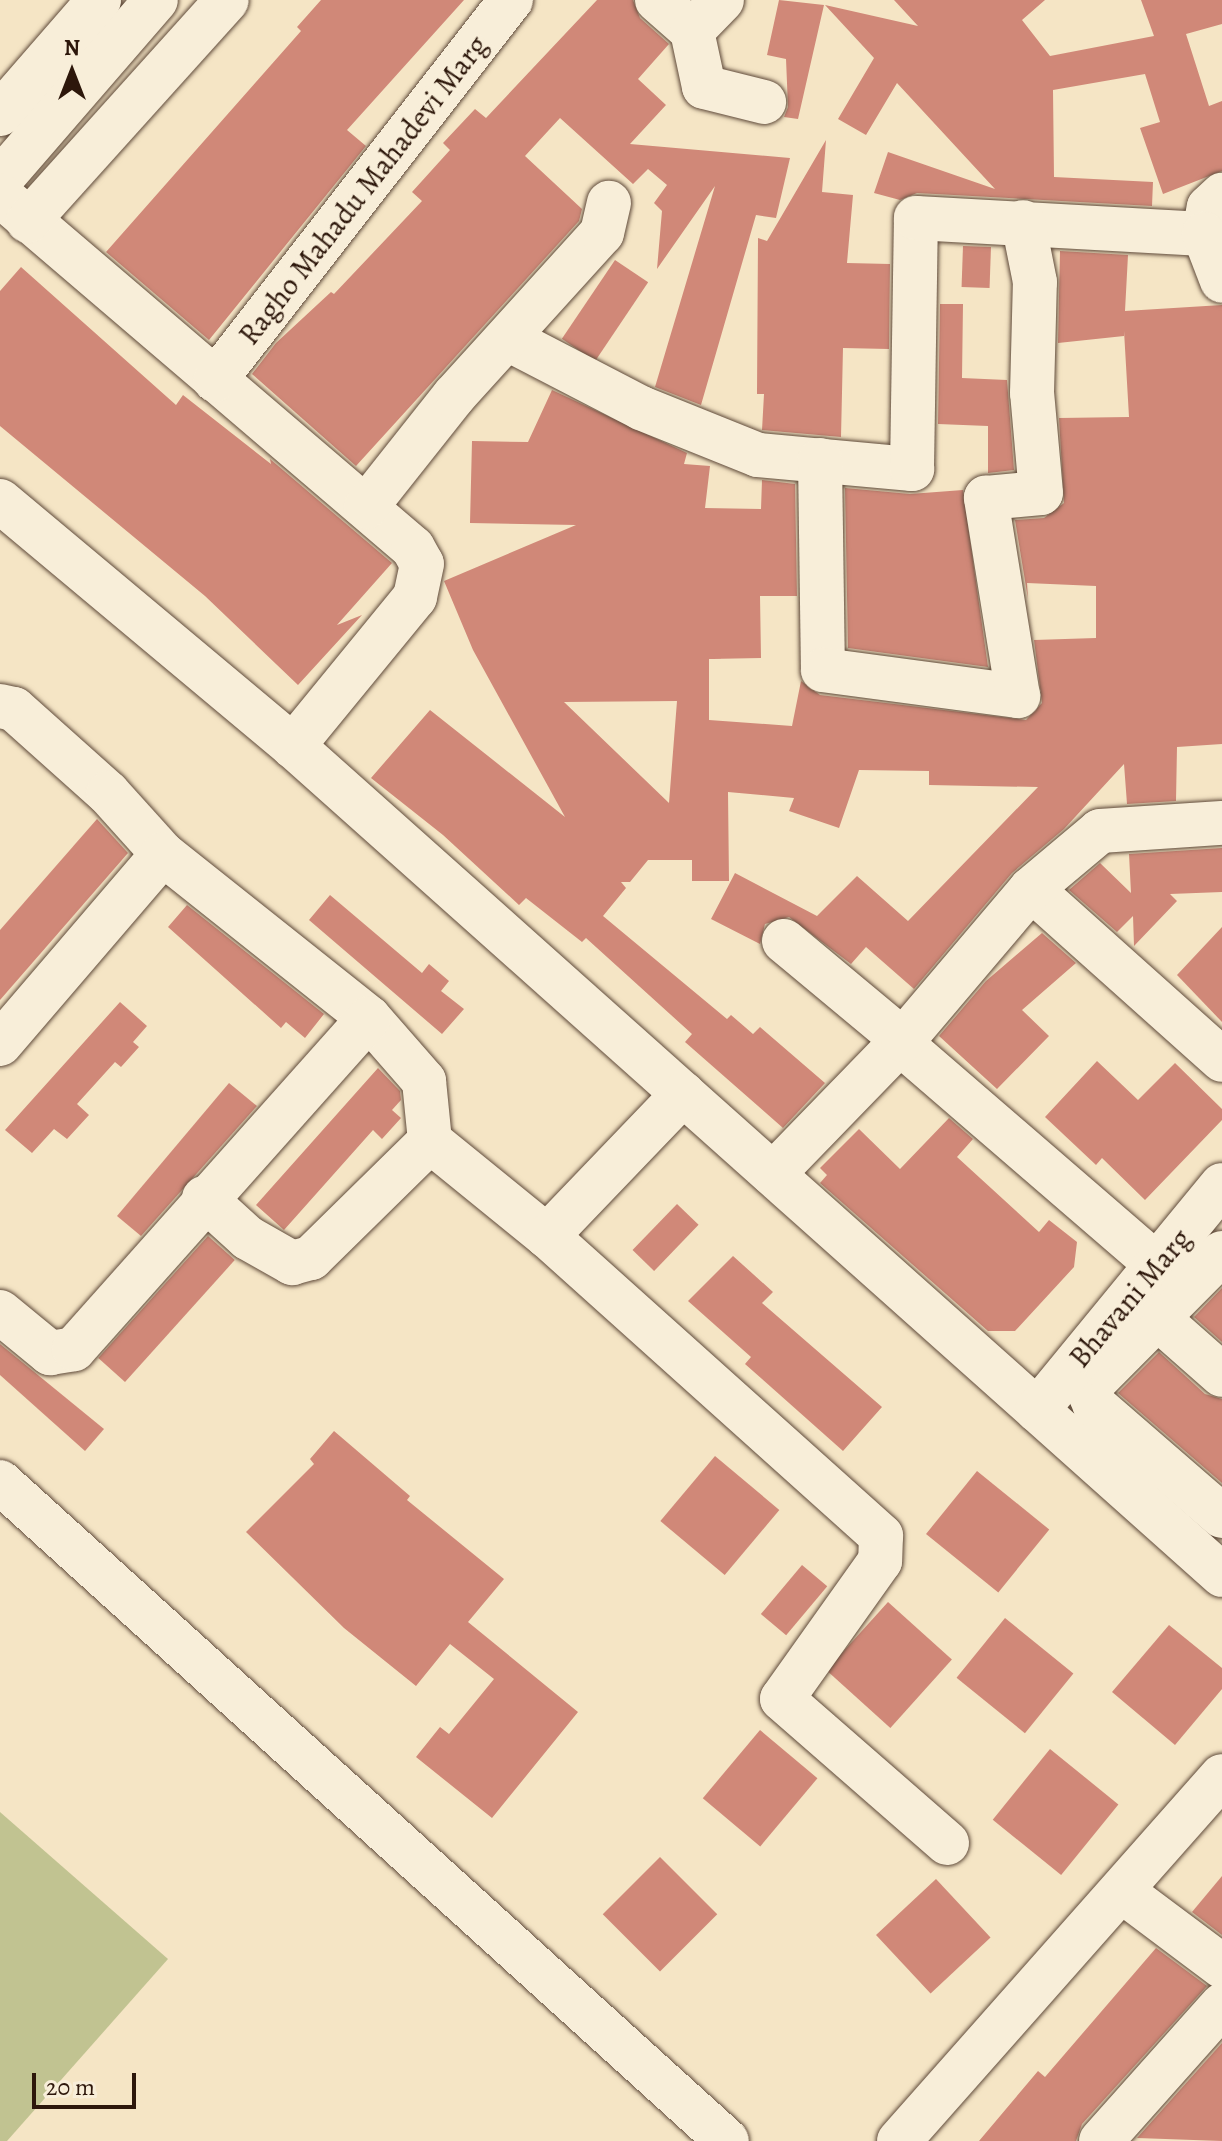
<!DOCTYPE html>
<style>
body{margin:0}
#map{position:relative;width:1222px;height:2141px;overflow:hidden;background:#f5e5c5;font-family:Alegreya,serif}
div>[style]{position:absolute}
.green>*{inset:0;background:#c1c391}
.building>*{inset:0;background:#d08878;transform-origin:0 0}
.roads{filter:drop-shadow(0 0 2px #5f4a3a) drop-shadow(0 0 2px #5f4a3a)}
.minor>*{height:44px;margin:-22px;padding:0 22px;transform-origin:22px;border-radius:22px;background:#f8eed9}
span{translate:-50% -50%;white-space:nowrap;text-align:center;line-height:1.15;-webkit-text-stroke:8px #f8eed9;paint-order:stroke}
.street-label{font-size:30px;color:#2d170b}
.north{position:absolute;left:32px;top:32px;width:80px;height:80px;-webkit-text-stroke:6px #f8eed9;paint-order:stroke;rotate:0deg;font-size:22px;font-weight:700;line-height:32px;text-align:center;color:#2d170b}
.north::after{content:'';display:block;margin:auto;width:28px;height:36px;background:#2d170b;clip-path:polygon(50% 0,100% 100%,50% 72%,0 100%)}
.scale{position:absolute;left:32px;top:2073px;width:104px;height:36px;box-sizing:border-box;border:4px solid #2d170b;border-top:0;padding-left:10px;font-size:24px;line-height:28px;white-space:nowrap;color:#2d170b;-webkit-text-stroke:6px #f8eed9;paint-order:stroke}
</style>
<div id="map">
<div class="green">
<div style="clip-path:polygon(0 1812px,168px 1959px,7px 2141px,0 2141px)"></div>
</div>
<div class="building">
<div style="clip-path:polygon(321px 0,464px 0,347px 130px,366px 146px,209px 340px,106px 252px,301px 31px,297px 27px)"></div>
<div style="clip-path:polygon(597px 0,633px 0,640px 18px,669px 44px,638px 79px,666px 105px,630px 144px,790px 158px,776px 218px,756px 215px,701px 405px,655px 387px,715px 186px,657px 269px,662px 211px,654px 203px,667px 185px,648px 169px,633px 184px,560px 118px,525px 156px,582px 209px,579px 221px,356px 466px,252px 374px,276px 343px,331px 292px,334px 294px,422px 201px,412px 192px,450px 150px,443px 143px,475px 109px,486px 118px)"></div>
<div style="clip-path:polygon(779px 0,824px 5px,798px 119px,784px 117px,788px 107px,786px 59px,767px 55px)"></div>
<div style="clip-path:polygon(894px 0,1045px 0,1022px 20px,1050px 56px,1154px 36px,1141px 0,1222px 0,1222px 24px,1186px 34px,1209px 106px,1222px 101px,1222px 171px,1163px 194px,1140px 128px,1160px 122px,1145px 74px,1053px 90px,1054px 177px,1153px 182px,1152px 206px,917px 193px,900px 200px,874px 193px,888px 152px,995px 189px,897px 83px,866px 135px,838px 119px,874px 58px,825px 5px,918px 26px)"></div>
<div style="clip-path:polygon(826px 140px,822px 192px,853px 195px,847px 263px,890px 264px,889px 349px,843px 348px,841px 437px,762px 430px,764px 394px,757px 394px,758px 238px,767px 241px)"></div>
<div style="left:963px;top:246px;width:28px;height:41px;rotate:2deg"></div>
<div style="clip-path:polygon(evenodd,1060px 251px,1128px 255px,1125px 311px,1222px 305px,1222px 744px,1177px 747px,1176px 801px,1127px 804px,1124px 764px,1064px 829px,1012px 873px,914px 989px,866px 947px,851px 964px,789px 917px,765px 924px,760px 944px,711px 919px,735px 873px,817px 916px,857px 876px,908px 921px,1038px 787px,929px 785px,929px 771px,859px 770px,839px 828px,789px 811px,794px 798px,728px 792px,729px 881px,692px 881px,692px 860px,648px 860px,630px 882px,621px 882px,626px 888px,603px 916px,727px 1019px,731px 1015px,753px 1034px,760px 1027px,825px 1083px,783px 1128px,685px 1042px,692px 1034px,586px 938px,582px 942px,526px 898px,519px 905px,443px 835px,371px 778px,430px 710px,565px 817px,473px 650px,444px 581px,576px 525px,470px 523px,472px 441px,528px 442px,552px 390px,687px 453px,684px 464px,710px 466px,705px 508px,761px 509px,762px 480px,795px 484px,797px 596px,760px 596px,761px 658px,709px 659px,709px 720px,792px 726px,801px 681px,820px 695px,1026px 720px,1042px 703px,1034px 640px,1096px 638px,1096px 586px,1027px 583px,1028px 599px,1015px 520px,1044px 518px,1064px 503px,1059px 418px,1129px 417px,1124px 331px,1124px 336px,1058px 343px,1060px 251px,677px 701px,669px 803px,564px 702px,677px 701px)"></div>
<div style="left:615px;top:260px;width:40px;height:95px;rotate:34deg"></div>
<div style="clip-path:polygon(21px 267px,176px 405px,183px 395px,271px 464px,270px 459px,392px 563px,337px 625px,362px 615px,298px 685px,205px 596px,0 426px,0 291px)"></div>
<div style="clip-path:polygon(940px 304px,963px 304px,962px 378px,1007px 380px,1014px 470px,988px 473px,988px 426px,938px 424px)"></div>
<div style="clip-path:polygon(845px 488px,910px 494px,963px 490px,988px 667px,848px 648px)"></div>
<div style="clip-path:polygon(97px 819px,128px 853px,0 1000px,0 930px)"></div>
<div style="clip-path:polygon(1222px 848px,1222px 892px,1170px 894px,1177px 901px,1134px 946px,1133px 916px,1117px 932px,1069px 890px,1100px 863px,1131px 893px,1129px 854px)"></div>
<div style="clip-path:polygon(330px 895px,422px 973px,429px 964px,449px 981px,441px 991px,464px 1009px,442px 1034px,309px 920px)"></div>
<div style="clip-path:polygon(187px 905px,324px 1014px,305px 1038px,286px 1022px,281px 1028px,168px 927px)"></div>
<div style="clip-path:polygon(1222px 927px,1222px 1022px,1177px 975px)"></div>
<div style="clip-path:polygon(1042px 933px,1076px 963px,1022px 1010px,1049px 1036px,997px 1089px,939px 1036px,986px 981px)"></div>
<div style="clip-path:polygon(120px 1002px,147px 1026px,133px 1042px,139px 1047px,121px 1067px,115px 1062px,77px 1104px,89px 1115px,67px 1139px,54px 1129px,32px 1153px,5px 1130px)"></div>
<div style="clip-path:polygon(1097px 1061px,1138px 1100px,1175px 1063px,1222px 1109px,1222px 1120px,1145px 1200px,1102px 1158px,1096px 1165px,1045px 1117px)"></div>
<div style="clip-path:polygon(378px 1068px,400px 1091px,401px 1100px,392px 1110px,401px 1118px,382px 1139px,373px 1130px,284px 1230px,256px 1205px)"></div>
<div style="clip-path:polygon(229px 1083px,257px 1106px,141px 1236px,117px 1216px)"></div>
<div style="clip-path:polygon(949px 1118px,973px 1139px,957px 1157px,1039px 1232px,1049px 1220px,1077px 1242px,1074px 1267px,1015px 1331px,988px 1331px,820px 1183px,827px 1175px,820px 1168px,859px 1129px,900px 1169px)"></div>
<div style="left:677px;top:1204px;width:30px;height:64px;rotate:44deg"></div>
<div style="left:208px;top:1236px;width:36px;height:164px;rotate:42deg"></div>
<div style="clip-path:polygon(733px 1256px,773px 1292px,762px 1303px,882px 1407px,843px 1451px,745px 1364px,751px 1357px,688px 1301px)"></div>
<div style="clip-path:polygon(1222px 1288px,1222px 1342px,1194px 1317px)"></div>
<div style="clip-path:polygon(0 1344px,104px 1429px,85px 1451px,0 1375px)"></div>
<div style="clip-path:polygon(1159px 1352px,1205px 1394px,1222px 1399px,1222px 1483px,1118px 1393px)"></div>
<div style="clip-path:polygon(334px 1431px,410px 1496px,407px 1500px,504px 1579px,468px 1622px,578px 1712px,492px 1818px,416px 1757px,440px 1727px,449px 1734px,494px 1679px,450px 1644px,416px 1686px,344px 1628px,246px 1532px,314px 1464px,310px 1459px)"></div>
<div style="left:715px;top:1456px;width:84px;height:85px;rotate:40deg"></div>
<div style="left:977px;top:1471px;width:93px;height:81px;rotate:39deg"></div>
<div style="left:802px;top:1565px;width:33px;height:64px;rotate:40deg"></div>
<div style="left:888px;top:1602px;width:86px;height:92px;rotate:42deg"></div>
<div style="left:1005px;top:1618px;width:88px;height:77px;rotate:39deg"></div>
<div style="clip-path:polygon(1169px 1625px,1222px 1668px,1222px 1689px,1175px 1745px,1112px 1692px)"></div>
<div style="left:760px;top:1730px;width:75px;height:89px;rotate:40deg"></div>
<div style="left:1050px;top:1749px;width:88px;height:91px;rotate:39deg"></div>
<div style="left:660px;top:1857px;width:81px;height:81px;rotate:45deg"></div>
<div style="clip-path:polygon(1222px 1876px,1222px 1935px,1192px 1912px)"></div>
<div style="left:936px;top:1879px;width:80px;height:82px;rotate:47deg"></div>
<div style="clip-path:polygon(1156px 1948px,1207px 1986px,1082px 2124px,1076px 2141px,979px 2141px,1038px 2071px,1045px 2077px)"></div>
<div style="clip-path:polygon(1222px 2043px,1222px 2141px,1137px 2138px)"></div>
</div>
<div class="roads">
<div class="minor">
<div style="left:657px;top:0;width:47px;rotate:41.5deg"></div>
<div style="left:692px;top:31px;width:57px;rotate:77.9deg"></div>
<div style="left:704px;top:87px;width:62px;rotate:14deg"></div>
<div style="left:692px;top:31px;width:43px;rotate:-45.9deg"></div>
<div style="left:0;top:114px;width:151px;rotate:-49deg"></div>
<div style="left:0;top:180px;width:238px;rotate:-49.1deg"></div>
<div style="left:0;top:195px;width:543px;rotate:40.52deg"></div>
<div style="left:413px;top:548px;width:18px;rotate:61deg"></div>
<div style="left:422px;top:564px;width:34px;rotate:102deg"></div>
<div style="left:415px;top:597px;width:193px;rotate:129.3deg"></div>
<div style="left:28px;top:221px;width:297px;rotate:-48deg"></div>
<div style="left:1204px;top:234px;width:27px;rotate:-80deg"></div>
<div style="left:1209px;top:207px;width:18px;rotate:-43deg"></div>
<div style="left:510px;top:340px;width:148px;rotate:27.4deg"></div>
<div style="left:641px;top:408px;width:126px;rotate:21.9deg"></div>
<div style="left:758px;top:455px;width:155px;rotate:5.2deg"></div>
<div style="left:912px;top:469px;width:251px;rotate:-89.1deg"></div>
<div style="left:916px;top:218px;width:288px;rotate:3.2deg"></div>
<div style="left:1204px;top:234px;width:50px;rotate:69deg"></div>
<div style="left:215px;top:380px;width:482px;rotate:-52.1deg"></div>
<div style="left:820px;top:460px;width:210px;rotate:89.2deg"></div>
<div style="left:823px;top:670px;width:197px;rotate:7.6deg"></div>
<div style="left:1018px;top:696px;width:201px;rotate:-99.2deg"></div>
<div style="left:986px;top:498px;width:55px;rotate:-5.2deg"></div>
<div style="left:1041px;top:493px;width:100px;rotate:-95.1deg"></div>
<div style="left:1032px;top:393px;width:111px;rotate:-88.5deg"></div>
<div style="left:1035px;top:282px;width:61px;rotate:-101.3deg"></div>
<div style="left:0;top:501px;width:382px;rotate:39.9deg"></div>
<div style="left:293px;top:746px;width:1245px;rotate:41.74deg"></div>
<div style="left:366px;top:507px;width:142px;rotate:-51.6deg"></div>
<div style="left:454px;top:396px;width:220px;rotate:-47.8deg"></div>
<div style="left:602px;top:233px;width:31px;rotate:-77deg"></div>
<div style="left:0;top:706px;width:14px;rotate:12deg"></div>
<div style="left:14px;top:709px;width:126px;rotate:41.8deg"></div>
<div style="left:108px;top:793px;width:82px;rotate:48deg"></div>
<div style="left:163px;top:854px;width:263px;rotate:38.5deg"></div>
<div style="left:369px;top:1018px;width:84px;rotate:48.9deg"></div>
<div style="left:424px;top:1081px;width:60px;rotate:84.3deg"></div>
<div style="left:430px;top:1141px;width:151px;rotate:39.1deg"></div>
<div style="left:547px;top:1236px;width:197px;rotate:-46.2deg"></div>
<div style="left:1031px;top:889px;width:256px;rotate:41.8deg"></div>
<div style="left:784px;top:941px;width:155px;rotate:39.8deg"></div>
<div style="left:900px;top:1043px;width:340px;rotate:40.8deg"></div>
<div style="left:0;top:1044px;width:250px;rotate:-49.4deg"></div>
<div style="left:773px;top:1174px;width:187px;rotate:-45.9deg"></div>
<div style="left:903px;top:1040px;width:198px;rotate:-49.7deg"></div>
<div style="left:1031px;top:889px;width:90px;rotate:-40deg"></div>
<div style="left:1100px;top:831px;width:122px;rotate:-3.8deg"></div>
<div style="left:204px;top:1198px;width:59px;rotate:42.3deg"></div>
<div style="left:248px;top:1238px;width:51px;rotate:29.6deg"></div>
<div style="left:292px;top:1263px;width:20px;rotate:-15deg"></div>
<div style="left:311px;top:1258px;width:167px;rotate:-44.5deg"></div>
<div style="left:547px;top:1236px;width:449px;rotate:41.9deg"></div>
<div style="left:881px;top:1536px;width:25px;rotate:92deg"></div>
<div style="left:880px;top:1561px;width:169px;rotate:125.4deg"></div>
<div style="left:782px;top:1699px;width:219px;rotate:41.1deg"></div>
<div style="left:1222px;top:1253px;width:183px;rotate:134.8deg"></div>
<div style="left:1093px;top:1383px;width:13px;rotate:99deg"></div>
<div style="left:1091px;top:1396px;width:11px;rotate:68deg"></div>
<div style="left:1095px;top:1406px;width:168px;rotate:40.9deg"></div>
<div style="left:1137px;top:1300px;width:113px;rotate:41.4deg"></div>
<div style="left:0;top:1312px;width:65px;rotate:39.4deg"></div>
<div style="left:50px;top:1353px;width:24px;rotate:-9deg"></div>
<div style="left:74px;top:1349px;width:443px;rotate:-48.3deg"></div>
<div style="left:1037px;top:1410px;width:291px;rotate:-50.6deg"></div>
<div style="left:0;top:1482px;width:981px;rotate:42.19deg"></div>
<div style="left:1123px;top:1892px;width:124px;rotate:36.8deg"></div>
<div style="left:899px;top:2141px;width:487px;rotate:-48.5deg"></div>
<div style="left:1101px;top:2141px;width:182px;rotate:-48.3deg"></div>
</div>
</div>
<div class="street-label">
<span style="left:363px;top:190px;rotate:-52deg">Ragho Mahadu Mahadevi Marg</span>
<span style="left:1130px;top:1298px;rotate:-50deg">Bhavani Marg</span>
</div>
<div class="north">N</div>
<div class="scale">20 m</div>
</div>
